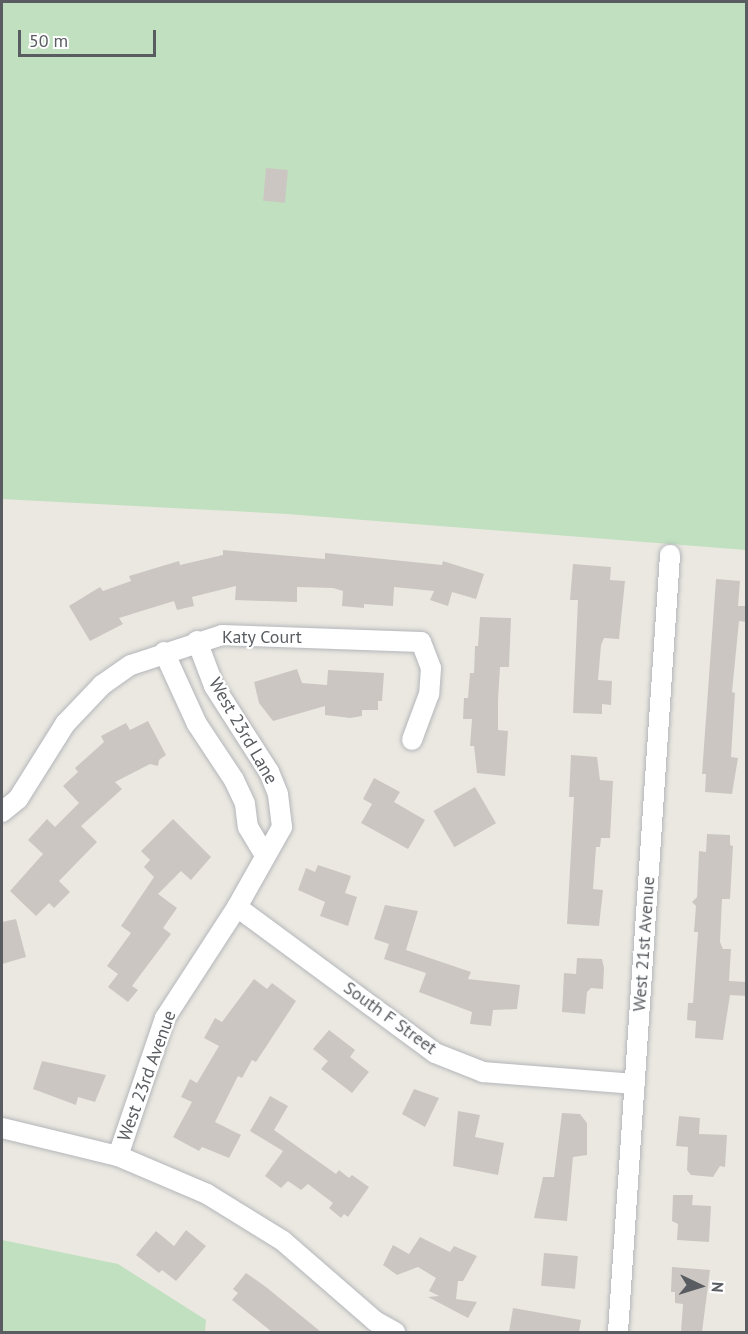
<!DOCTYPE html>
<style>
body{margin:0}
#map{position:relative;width:748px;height:1334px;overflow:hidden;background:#ebe8e1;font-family:"PT Sans",sans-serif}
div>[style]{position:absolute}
.green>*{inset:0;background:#c0e0bf}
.building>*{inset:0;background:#cbc6c2;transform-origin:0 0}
.roads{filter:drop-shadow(0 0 2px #b3b6ba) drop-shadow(0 0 2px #b3b6ba)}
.street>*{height:20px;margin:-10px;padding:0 10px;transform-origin:10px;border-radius:10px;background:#fff}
span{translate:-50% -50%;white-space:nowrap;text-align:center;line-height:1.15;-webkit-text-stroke:4.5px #fff;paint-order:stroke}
.street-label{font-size:18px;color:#595c60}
.frame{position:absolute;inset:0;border:3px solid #595c60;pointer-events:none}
.north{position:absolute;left:670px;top:1256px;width:60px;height:60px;-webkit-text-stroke:4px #fff;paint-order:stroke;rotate:94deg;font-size:16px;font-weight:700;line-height:24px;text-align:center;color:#595c60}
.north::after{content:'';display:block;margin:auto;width:21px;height:27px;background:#595c60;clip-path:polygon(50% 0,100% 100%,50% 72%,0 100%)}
.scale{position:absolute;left:18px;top:30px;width:138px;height:27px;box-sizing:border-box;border:3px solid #595c60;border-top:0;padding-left:8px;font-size:18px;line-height:21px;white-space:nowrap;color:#595c60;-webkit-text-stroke:4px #fff;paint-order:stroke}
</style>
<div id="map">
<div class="green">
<div style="clip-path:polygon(2px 2px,746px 2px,746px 550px,287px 514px,2px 499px)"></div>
<div style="clip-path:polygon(2px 1240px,118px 1264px,206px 1320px,205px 1332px,2px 1332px)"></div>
</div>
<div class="building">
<div style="left:266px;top:168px;width:22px;height:33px;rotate:5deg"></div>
<div style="clip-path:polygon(223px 550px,325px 559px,325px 553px,442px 565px,443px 561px,484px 574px,476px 599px,452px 592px,448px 606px,430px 600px,434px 591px,394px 587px,393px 606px,364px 604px,364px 608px,342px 606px,343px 591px,333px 588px,297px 587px,297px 602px,265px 601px,235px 600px,236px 586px,192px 597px,194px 606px,177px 610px,174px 601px,119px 618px,123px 624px,90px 641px,69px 606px,100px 587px,103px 591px,131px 581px,129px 576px,179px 561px,180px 565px,223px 555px)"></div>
<div style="clip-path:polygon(573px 564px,611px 567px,610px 580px,625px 581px,619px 639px,604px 638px,601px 645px,598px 680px,612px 681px,611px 705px,602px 704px,602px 714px,573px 713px,578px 600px,570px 600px)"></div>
<div style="clip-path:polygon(716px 579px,740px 581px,738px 606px,747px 606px,747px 622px,739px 621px,732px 692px,735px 693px,731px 757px,738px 758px,732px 794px,705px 792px,706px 774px,702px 774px)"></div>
<div style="clip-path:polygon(480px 617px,511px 618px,509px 667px,500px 667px,498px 700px,498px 730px,508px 731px,505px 776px,477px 773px,474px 746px,470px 746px,472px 719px,463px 719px,464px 698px,468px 698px,470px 673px,474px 673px,475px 646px,478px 646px)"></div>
<div style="clip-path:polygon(297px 669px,302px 683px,327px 685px,328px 670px,384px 673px,382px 701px,378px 701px,378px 710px,362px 710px,362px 716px,350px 718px,325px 715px,325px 706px,273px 721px,259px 703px,254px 682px)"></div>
<div style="clip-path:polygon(148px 721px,166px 755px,159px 760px,158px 766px,150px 764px,115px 782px,122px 789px,81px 826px,97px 842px,59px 881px,70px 892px,54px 908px,49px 903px,36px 916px,10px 891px,43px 854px,28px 840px,47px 819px,55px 827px,79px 803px,63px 786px,78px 772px,75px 768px,104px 742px,101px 736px,126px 723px,130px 730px)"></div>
<div style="clip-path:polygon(571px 755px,597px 757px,600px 780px,613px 781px,610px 838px,601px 838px,600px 847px,596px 847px,593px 889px,603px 890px,599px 926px,567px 924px,574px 797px,569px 797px)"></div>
<div style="clip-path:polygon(374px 778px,400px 792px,394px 802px,425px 820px,408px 849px,361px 823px,372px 804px,363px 799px)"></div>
<div style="left:475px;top:787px;width:42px;height:48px;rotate:60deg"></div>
<div style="clip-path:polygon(173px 819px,211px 857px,191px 880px,181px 871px,158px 894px,177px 908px,163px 928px,171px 934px,132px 986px,138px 990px,128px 1002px,108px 987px,118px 974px,107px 966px,131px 933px,121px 926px,154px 877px,144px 867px,150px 860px,141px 851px)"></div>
<div style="clip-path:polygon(707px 834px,730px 835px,730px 845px,733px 846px,730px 899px,722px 899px,720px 942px,723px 949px,731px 949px,729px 981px,747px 982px,747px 996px,730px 995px,723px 1040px,695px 1038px,696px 1021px,687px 1020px,688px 1003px,693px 1003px,698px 932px,694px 932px,696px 906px,692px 902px,697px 897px,699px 851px,706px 852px)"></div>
<div style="clip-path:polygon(318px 865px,351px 876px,345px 893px,357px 897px,348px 926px,320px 916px,325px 902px,298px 890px,306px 868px,315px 872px)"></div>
<div style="clip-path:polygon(385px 905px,418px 911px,406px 950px,471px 972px,468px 979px,520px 985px,517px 1009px,493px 1010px,491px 1026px,470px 1024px,472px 1012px,419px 992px,426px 973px,384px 959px,389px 944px,374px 939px)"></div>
<div style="clip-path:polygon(16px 919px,26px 957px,2px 964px,2px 922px)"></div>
<div style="clip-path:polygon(577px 958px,602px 959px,604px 968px,603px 989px,591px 988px,587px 992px,585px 1014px,562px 1012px,564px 973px,576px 974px)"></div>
<div style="clip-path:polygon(254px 979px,267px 989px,272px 983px,296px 1001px,256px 1062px,252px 1060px,242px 1078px,238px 1076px,215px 1122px,241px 1135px,229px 1158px,202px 1147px,199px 1151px,173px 1137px,192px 1102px,181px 1097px,190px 1079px,197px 1083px,219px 1046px,204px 1038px,215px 1018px,222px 1022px)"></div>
<div style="clip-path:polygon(329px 1030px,355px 1050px,350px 1057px,369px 1072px,352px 1093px,321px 1069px,328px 1061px,313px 1049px)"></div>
<div style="clip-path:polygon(42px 1061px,106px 1075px,95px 1102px,78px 1097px,76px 1105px,33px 1089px)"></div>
<div style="clip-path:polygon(414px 1089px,439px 1098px,425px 1127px,402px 1114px)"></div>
<div style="clip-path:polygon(270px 1096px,288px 1106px,274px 1130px,336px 1174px,339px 1170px,349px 1178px,352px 1175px,369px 1187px,348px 1217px,344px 1214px,341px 1218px,329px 1208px,333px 1203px,308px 1184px,301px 1190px,288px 1181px,281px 1188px,265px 1176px,283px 1151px,250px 1131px)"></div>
<div style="clip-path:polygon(458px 1111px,480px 1115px,475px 1137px,504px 1143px,498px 1175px,453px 1166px)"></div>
<div style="clip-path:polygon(562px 1113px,580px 1114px,587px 1123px,587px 1155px,573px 1157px,567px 1221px,534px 1218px,543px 1177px,554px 1177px)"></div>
<div style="clip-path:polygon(679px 1116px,700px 1118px,699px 1134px,727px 1135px,725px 1167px,720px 1166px,713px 1177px,691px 1175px,687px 1170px,688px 1147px,676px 1146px)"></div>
<div style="clip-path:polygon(673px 1195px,693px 1195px,692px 1205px,711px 1206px,709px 1242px,677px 1240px,678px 1224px,672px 1221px)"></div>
<div style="clip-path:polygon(186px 1230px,206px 1246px,176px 1281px,162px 1270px,159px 1273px,136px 1255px,156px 1231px,174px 1246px)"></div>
<div style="clip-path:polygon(420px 1237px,450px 1252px,454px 1246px,477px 1256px,463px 1281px,458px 1281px,456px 1299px,477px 1302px,468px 1318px,428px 1297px,439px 1296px,429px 1291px,436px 1278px,418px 1267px,397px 1275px,383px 1265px,393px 1245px,409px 1254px)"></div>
<div style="left:544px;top:1253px;width:34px;height:33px;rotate:5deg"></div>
<div style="clip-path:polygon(672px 1267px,710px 1270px,702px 1332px,681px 1332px,683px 1304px,675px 1303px,675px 1292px,671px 1292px)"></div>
<div style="clip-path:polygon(246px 1273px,266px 1287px,321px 1332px,272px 1332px,232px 1300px,238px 1293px,233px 1289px)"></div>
<div style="clip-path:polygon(513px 1308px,581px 1320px,579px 1332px,509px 1332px)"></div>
</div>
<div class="roads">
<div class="street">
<div style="left:164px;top:652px;width:79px;rotate:65.4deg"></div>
<div style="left:197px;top:724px;width:67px;rotate:56.5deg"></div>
<div style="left:234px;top:780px;width:26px;rotate:65deg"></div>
<div style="left:245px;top:804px;width:23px;rotate:83deg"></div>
<div style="left:248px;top:827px;width:33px;rotate:59deg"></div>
<div style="left:2px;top:812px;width:21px;rotate:-39deg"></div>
<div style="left:18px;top:799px;width:89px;rotate:-57.9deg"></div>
<div style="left:65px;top:724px;width:54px;rotate:-46.5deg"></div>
<div style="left:102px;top:685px;width:35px;rotate:-35deg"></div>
<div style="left:131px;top:665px;width:96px;rotate:-18.2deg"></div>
<div style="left:222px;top:635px;width:199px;rotate:2deg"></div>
<div style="left:421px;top:642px;width:28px;rotate:69deg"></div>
<div style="left:431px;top:668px;width:26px;rotate:94deg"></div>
<div style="left:429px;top:694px;width:49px;rotate:110.3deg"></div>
<div style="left:237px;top:907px;width:246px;rotate:36.4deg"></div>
<div style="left:435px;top:1053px;width:52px;rotate:21.6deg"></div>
<div style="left:483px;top:1072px;width:152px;rotate:4.5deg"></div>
<div style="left:2px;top:1128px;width:119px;rotate:13.6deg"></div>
<div style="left:118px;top:1156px;width:97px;rotate:23.1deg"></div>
<div style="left:207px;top:1194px;width:89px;rotate:31.7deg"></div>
<div style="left:283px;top:1241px;width:122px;rotate:41deg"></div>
<div style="left:375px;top:1321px;width:23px;rotate:29deg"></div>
<div style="left:118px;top:1156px;width:146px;rotate:-71.2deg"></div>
<div style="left:165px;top:1018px;width:132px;rotate:-57deg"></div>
<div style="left:237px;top:907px;width:92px;rotate:-60.6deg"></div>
<div style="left:282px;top:827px;width:33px;rotate:-97deg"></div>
<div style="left:278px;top:794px;width:24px;rotate:-112deg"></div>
<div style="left:269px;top:772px;width:102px;rotate:-122.6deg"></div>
<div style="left:214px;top:686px;width:48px;rotate:-110.7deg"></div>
<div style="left:618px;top:1332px;width:779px;rotate:-86.17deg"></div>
</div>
</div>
<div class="street-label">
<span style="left:262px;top:637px">Katy Court</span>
<span style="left:243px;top:731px;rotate:60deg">West 23rd Lane</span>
<span style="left:644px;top:944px;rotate:-86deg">West 21st Avenue</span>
<span style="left:390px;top:1018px;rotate:36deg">South F Street</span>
<span style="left:147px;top:1076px;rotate:-70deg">West 23rd Avenue</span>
</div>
<div class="frame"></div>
<div class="north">N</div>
<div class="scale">50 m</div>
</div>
